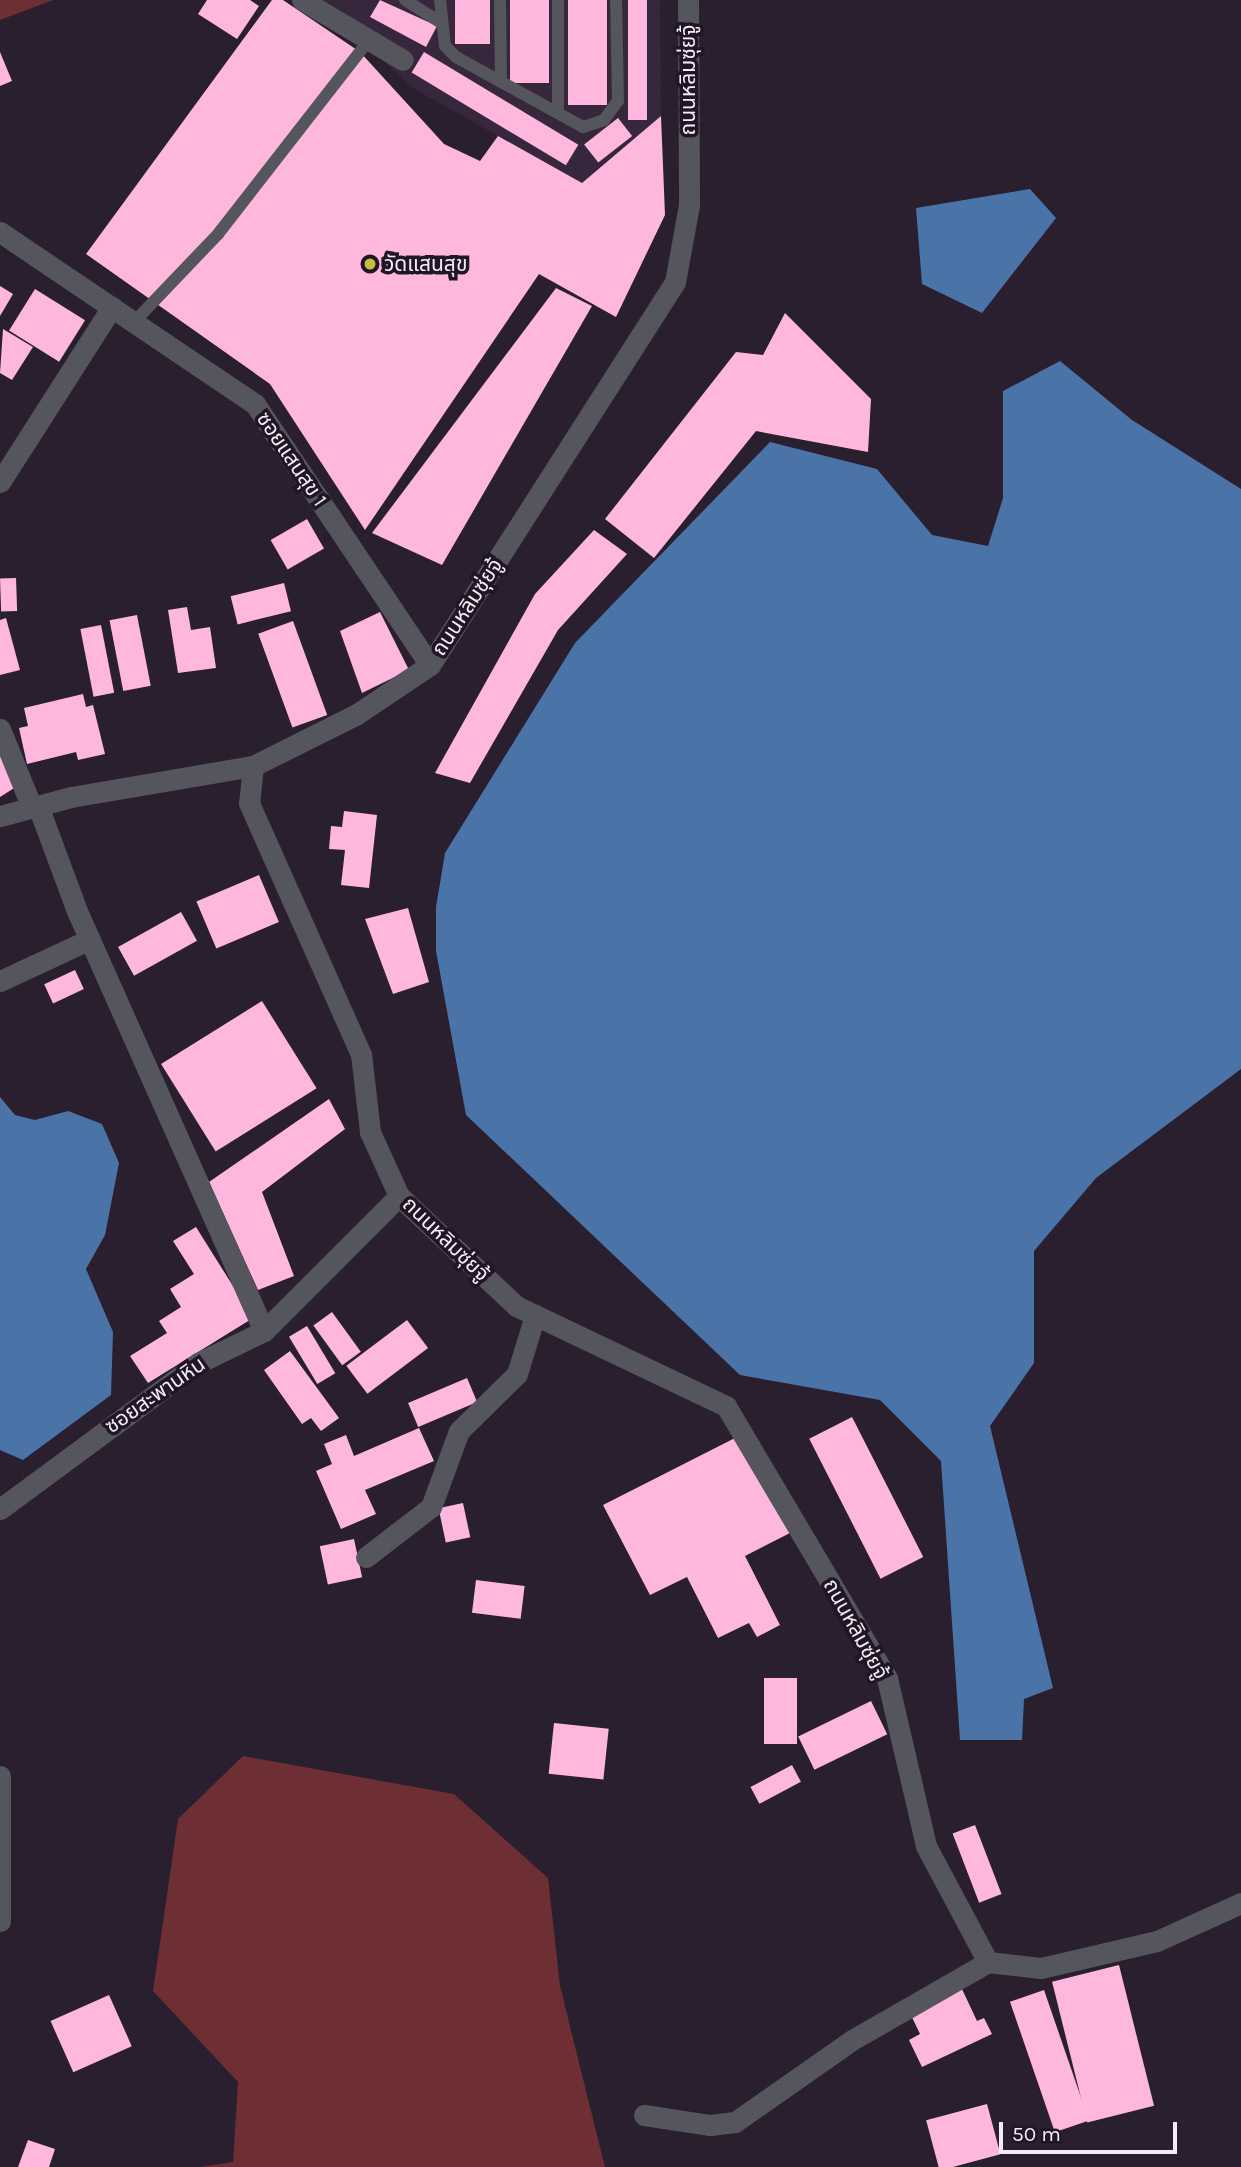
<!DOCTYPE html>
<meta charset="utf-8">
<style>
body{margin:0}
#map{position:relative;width:1241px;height:2167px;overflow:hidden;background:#2a1f2f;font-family:Karla,"Noto Sans Thai",sans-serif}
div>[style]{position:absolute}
.built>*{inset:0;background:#36273c}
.green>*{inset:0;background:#6d2e34}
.water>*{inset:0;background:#4a73a8}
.building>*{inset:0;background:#ffb7dd;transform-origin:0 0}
.service>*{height:12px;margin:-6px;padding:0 6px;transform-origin:6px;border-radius:6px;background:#55555e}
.minor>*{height:21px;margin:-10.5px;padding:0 10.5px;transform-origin:10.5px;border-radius:10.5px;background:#55555e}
.dots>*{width:19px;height:19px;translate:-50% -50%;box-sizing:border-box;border:4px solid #201625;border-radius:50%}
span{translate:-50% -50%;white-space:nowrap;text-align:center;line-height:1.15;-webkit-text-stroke:7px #201625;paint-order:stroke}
.street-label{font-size:21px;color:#f3ebf6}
.poi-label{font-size:21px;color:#f3ebf6}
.left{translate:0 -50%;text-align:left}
.scale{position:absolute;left:999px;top:2122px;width:178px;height:32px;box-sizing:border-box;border:4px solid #f3ebf6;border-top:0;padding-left:9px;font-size:21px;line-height:24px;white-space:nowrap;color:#f3ebf6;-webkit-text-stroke:5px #201625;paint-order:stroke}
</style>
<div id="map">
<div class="built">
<div style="clip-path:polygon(317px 0,660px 0,661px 116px,582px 183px,413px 88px)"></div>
</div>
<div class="green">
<div style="clip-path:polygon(0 0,53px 0,0 20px)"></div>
<div style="clip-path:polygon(243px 1756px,454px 1794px,548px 1878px,560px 1986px,605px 2167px,200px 2167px,233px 2162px,238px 2082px,153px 1991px,178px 1819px)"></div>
</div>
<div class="water">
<div style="clip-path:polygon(1030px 189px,1056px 218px,982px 313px,922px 284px,916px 208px)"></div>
<div style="clip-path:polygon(1060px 361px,1132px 420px,1241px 489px,1241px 1069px,1096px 1178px,1034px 1251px,1034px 1363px,990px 1426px,1053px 1688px,1024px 1699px,1022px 1740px,960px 1740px,941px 1461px,880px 1400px,740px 1375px,466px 1115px,436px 951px,436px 907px,445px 853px,575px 643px,770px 442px,877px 469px,932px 535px,988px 546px,1003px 498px,1003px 391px)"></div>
<div style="clip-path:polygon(0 1097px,15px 1115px,35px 1120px,68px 1111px,102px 1124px,119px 1163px,105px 1235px,86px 1269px,113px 1332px,111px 1395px,23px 1460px,0 1450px)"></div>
</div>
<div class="building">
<div style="clip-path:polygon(207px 0,250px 0,259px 6px,237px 39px,198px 14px)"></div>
<div style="clip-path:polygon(272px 0,283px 0,360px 52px,444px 144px,480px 161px,498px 136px,582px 183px,661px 116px,665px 215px,616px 317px,539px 274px,365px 530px,270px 384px,86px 254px)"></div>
<div style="clip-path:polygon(380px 0,437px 26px,426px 47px,370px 17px)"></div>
<div style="left:455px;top:0;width:35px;height:44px"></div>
<div style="left:510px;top:0;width:39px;height:83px"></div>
<div style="left:568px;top:0;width:39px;height:105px"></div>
<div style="left:628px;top:0;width:19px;height:120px"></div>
<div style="clip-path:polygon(0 52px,12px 81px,0 86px)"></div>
<div style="left:424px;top:52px;width:180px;height:24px;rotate:31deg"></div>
<div style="left:618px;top:118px;width:23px;height:43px;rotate:52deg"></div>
<div style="clip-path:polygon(0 286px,13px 294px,0 316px)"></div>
<div style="clip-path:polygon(556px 288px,592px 306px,442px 565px,372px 533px)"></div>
<div style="left:35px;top:289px;width:59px;height:49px;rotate:32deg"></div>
<div style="clip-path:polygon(785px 313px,871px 399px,868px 452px,756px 431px,654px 558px,605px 519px,736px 352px,763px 355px)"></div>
<div style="clip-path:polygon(3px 329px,33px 347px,12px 380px,0 373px)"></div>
<div style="left:307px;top:519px;width:34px;height:42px;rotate:60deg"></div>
<div style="clip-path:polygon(594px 530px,627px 554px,558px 630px,470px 783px,435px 773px,535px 594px)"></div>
<div style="left:16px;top:578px;width:33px;height:16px;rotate:88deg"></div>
<div style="left:284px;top:583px;width:29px;height:55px;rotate:76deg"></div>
<div style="clip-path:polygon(187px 607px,191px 630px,210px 627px,216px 668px,178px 673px,168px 610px)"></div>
<div style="clip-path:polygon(380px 612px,409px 670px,362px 693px,340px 631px)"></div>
<div style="left:137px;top:615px;width:72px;height:28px;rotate:79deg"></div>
<div style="clip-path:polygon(6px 618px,20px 670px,0 675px,0 620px)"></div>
<div style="left:293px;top:621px;width:100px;height:37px;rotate:70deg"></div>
<div style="left:101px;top:625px;width:69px;height:21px;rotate:79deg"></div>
<div style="clip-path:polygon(83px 694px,86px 707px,93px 705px,105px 754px,78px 760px,76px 752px,27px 764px,19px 728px,28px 726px,24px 708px)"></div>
<div style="clip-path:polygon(0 756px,19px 785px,0 797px)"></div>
<div style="clip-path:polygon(344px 811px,377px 815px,369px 888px,341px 885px,345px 850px,329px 849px,331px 826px,342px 827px)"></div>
<div style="left:259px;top:875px;width:51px;height:68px;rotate:67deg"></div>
<div style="clip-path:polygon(408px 908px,429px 982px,393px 994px,365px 919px)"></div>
<div style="left:181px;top:912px;width:33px;height:72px;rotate:61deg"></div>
<div style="left:75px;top:970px;width:21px;height:34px;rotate:65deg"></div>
<div style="left:262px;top:1001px;width:103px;height:119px;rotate:58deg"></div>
<div style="clip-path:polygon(329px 1099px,345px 1129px,262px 1192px,294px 1276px,258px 1290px,209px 1182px)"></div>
<div style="clip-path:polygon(196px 1227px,253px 1318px,148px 1383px,130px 1356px,167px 1333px,159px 1321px,181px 1307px,170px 1289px,194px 1274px,173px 1241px)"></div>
<div style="left:332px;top:1312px;width:49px;height:23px;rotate:54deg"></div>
<div style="left:407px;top:1320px;width:35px;height:76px;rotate:53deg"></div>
<div style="left:307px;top:1326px;width:55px;height:21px;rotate:59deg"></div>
<div style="clip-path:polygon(290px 1351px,339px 1418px,321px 1431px,311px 1418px,302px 1424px,264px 1370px)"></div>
<div style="left:467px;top:1378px;width:26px;height:64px;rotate:67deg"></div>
<div style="left:852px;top:1417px;width:157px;height:48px;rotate:63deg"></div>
<div style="clip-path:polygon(419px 1428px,434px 1461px,365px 1490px,376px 1514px,341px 1529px,316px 1471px,332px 1464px,324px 1444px,346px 1435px,354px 1456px)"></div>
<div style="clip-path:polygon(735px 1438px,790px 1533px,745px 1556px,780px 1625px,757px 1637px,749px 1623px,718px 1638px,687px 1577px,650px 1595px,603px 1505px)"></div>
<div style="left:463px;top:1503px;width:35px;height:25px;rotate:78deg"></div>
<div style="left:354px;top:1539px;width:39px;height:35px;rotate:78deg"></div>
<div style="left:476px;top:1580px;width:49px;height:33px;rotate:7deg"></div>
<div style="left:764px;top:1678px;width:33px;height:66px"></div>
<div style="left:871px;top:1701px;width:37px;height:81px;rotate:64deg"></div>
<div style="left:554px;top:1723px;width:55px;height:51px;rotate:6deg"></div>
<div style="left:792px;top:1765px;width:19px;height:47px;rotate:62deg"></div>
<div style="left:975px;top:1825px;width:74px;height:24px;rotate:69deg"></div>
<div style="left:1119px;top:1965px;width:145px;height:69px;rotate:76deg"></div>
<div style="clip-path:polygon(961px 1987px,977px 2021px,984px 2018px,992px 2034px,922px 2067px,909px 2040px,920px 2034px,909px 2011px)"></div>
<div style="left:1044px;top:1990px;width:138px;height:36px;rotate:71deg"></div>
<div style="left:109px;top:1995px;width:56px;height:64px;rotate:66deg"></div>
<div style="left:987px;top:2104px;width:52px;height:63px;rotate:75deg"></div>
<div style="clip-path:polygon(28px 2140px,55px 2149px,49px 2167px,18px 2167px)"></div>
</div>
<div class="service">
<div style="left:405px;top:0;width:41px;rotate:32.2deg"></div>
<div style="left:440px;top:0;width:46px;rotate:83.8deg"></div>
<div style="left:445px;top:46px;width:16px;rotate:45deg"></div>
<div style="left:456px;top:57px;width:145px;rotate:28.9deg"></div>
<div style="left:583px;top:127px;width:22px;rotate:-18deg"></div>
<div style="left:604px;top:120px;width:24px;rotate:-54deg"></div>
<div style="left:618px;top:101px;width:101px;rotate:-91.1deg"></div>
<div style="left:500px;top:0;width:82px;rotate:89.3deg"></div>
<div style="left:558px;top:113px;width:113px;rotate:-90deg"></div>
<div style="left:134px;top:322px;width:122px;rotate:-46.3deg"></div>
<div style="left:218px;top:234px;width:246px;rotate:-52.1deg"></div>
</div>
<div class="minor">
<div style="left:302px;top:0;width:117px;rotate:30.7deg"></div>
<div style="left:688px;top:0;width:205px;rotate:89.7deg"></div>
<div style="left:689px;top:205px;width:78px;rotate:100.3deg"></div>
<div style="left:675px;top:282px;width:455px;rotate:122.6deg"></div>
<div style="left:430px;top:665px;width:88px;rotate:146.1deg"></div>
<div style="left:357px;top:714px;width:116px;rotate:153.4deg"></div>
<div style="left:253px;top:766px;width:37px;rotate:96deg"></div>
<div style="left:249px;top:803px;width:275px;rotate:66deg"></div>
<div style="left:361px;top:1054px;width:79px;rotate:83.4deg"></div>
<div style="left:370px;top:1132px;width:70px;rotate:65.6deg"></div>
<div style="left:399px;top:1196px;width:161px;rotate:43.2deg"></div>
<div style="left:516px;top:1306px;width:233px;rotate:25.5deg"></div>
<div style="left:726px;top:1406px;width:316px;rotate:59.4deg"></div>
<div style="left:887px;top:1678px;width:172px;rotate:76.9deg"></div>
<div style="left:926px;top:1846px;width:132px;rotate:61.9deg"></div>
<div style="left:988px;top:1962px;width:53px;rotate:6.5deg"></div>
<div style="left:1041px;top:1968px;width:119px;rotate:-13.1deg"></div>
<div style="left:1157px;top:1941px;width:92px;rotate:-24.3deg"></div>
<div style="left:0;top:232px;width:308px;rotate:34deg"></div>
<div style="left:255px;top:404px;width:314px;rotate:56.2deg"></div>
<div style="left:0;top:482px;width:208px;rotate:-57.4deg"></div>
<div style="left:0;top:729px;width:85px;rotate:67.9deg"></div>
<div style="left:38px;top:806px;width:112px;rotate:69.6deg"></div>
<div style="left:77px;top:911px;width:460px;rotate:66deg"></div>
<div style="left:0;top:816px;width:73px;rotate:-15deg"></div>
<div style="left:71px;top:797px;width:185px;rotate:-9.7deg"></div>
<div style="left:0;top:981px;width:99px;rotate:-25deg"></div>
<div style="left:0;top:1509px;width:246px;rotate:-36.4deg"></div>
<div style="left:198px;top:1363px;width:73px;rotate:-25.9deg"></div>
<div style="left:264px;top:1331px;width:191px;rotate:-45deg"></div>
<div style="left:366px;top:1557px;width:82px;rotate:-37.6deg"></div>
<div style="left:431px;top:1507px;width:81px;rotate:-69.8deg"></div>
<div style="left:459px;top:1431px;width:81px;rotate:-44.5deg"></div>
<div style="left:517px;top:1374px;width:62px;rotate:-73deg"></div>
<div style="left:0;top:1776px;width:145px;rotate:90deg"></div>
<div style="left:644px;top:2115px;width:67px;rotate:8.6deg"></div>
<div style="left:710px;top:2125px;width:25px;rotate:-7deg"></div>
<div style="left:735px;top:2122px;width:143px;rotate:-35deg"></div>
<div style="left:852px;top:2040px;width:157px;rotate:-29.8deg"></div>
</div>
<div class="dots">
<div style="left:370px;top:264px;background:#c1be40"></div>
</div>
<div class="street-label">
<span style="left:688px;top:80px;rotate:-90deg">ถนนหลิมซุ่ยจู้</span>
<span style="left:292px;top:459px;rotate:56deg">ซอยแสนสุข 1</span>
<span style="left:467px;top:607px;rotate:-57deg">ถนนหลิมซุ่ยจู้</span>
<span style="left:446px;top:1239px;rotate:44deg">ถนนหลิมซุ่ยจู้</span>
<span style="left:155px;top:1395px;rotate:-35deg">ซอยสะพานหิน</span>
<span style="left:856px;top:1629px;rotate:61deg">ถนนหลิมซุ่ยจู้</span>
</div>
<div class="poi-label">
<span class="left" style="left:384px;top:264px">วัดแสนสุข</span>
</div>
<div class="scale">50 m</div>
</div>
